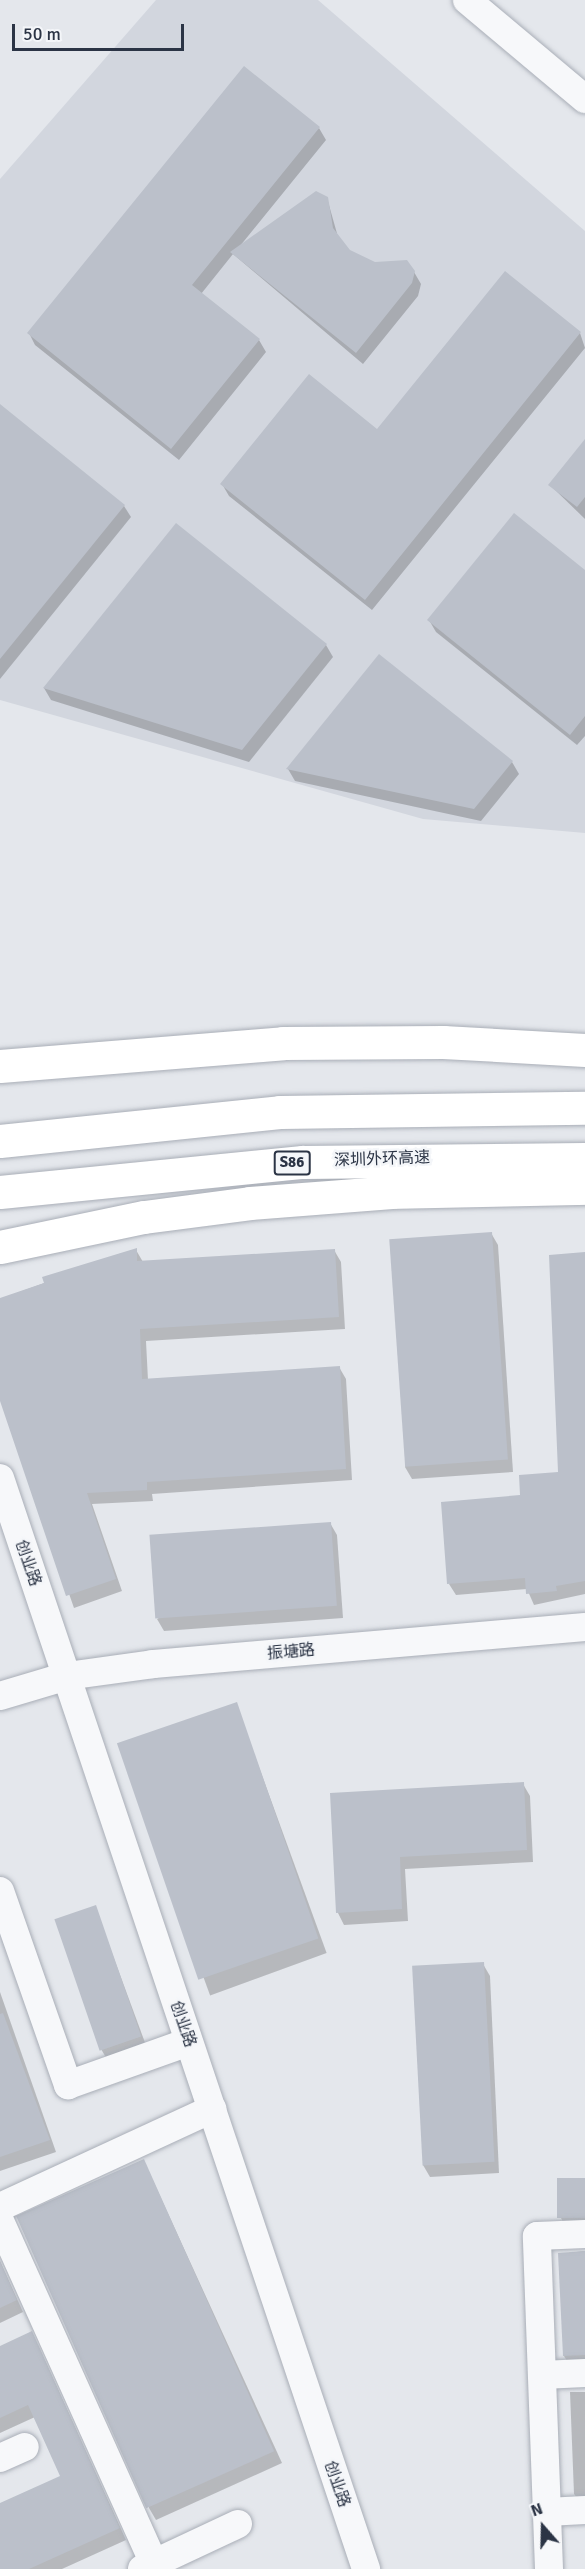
<!DOCTYPE html>
<meta charset="utf-8">
<style>
body{margin:0}
#map{position:relative;width:585px;height:2569px;overflow:hidden;background:#e4e7ec;font-family:Signika,"Noto Sans SC",sans-serif}
div>[style]{position:absolute}
.built>*{inset:0;background:#d2d6de}
.shadow>*{inset:0;background:#0003;transform-origin:0 0}
.building>*{inset:0;background:#bbc0ca;transform-origin:0 0}
.roads{filter:drop-shadow(0 0 2px #a9aeb7) drop-shadow(0 0 2px #a9aeb7)}
.minor>*{height:28px;margin:-14px;padding:0 14px;transform-origin:14px;border-radius:14px;background:#f7f8fa}
.highway>*{height:33px;margin:-16.5px;padding:0 16.5px;transform-origin:16.5px;border-radius:16.5px;background:#fff}
span{translate:-50% -50%;white-space:nowrap;text-align:center;line-height:1.15;-webkit-text-stroke:5px #f4f6f9;paint-order:stroke}
.shield-label span{padding:2px 4px;background:#f4f6f9;border:2px solid;border-radius:4px;-webkit-text-stroke-width:0}
.shield-label{font-size:15px;color:#2b3445;font-weight:700}
.street-label{font-size:16px;color:#2b3445}
.north{position:absolute;left:513px;top:2497px;width:60px;height:60px;-webkit-text-stroke:4px #f4f6f9;paint-order:stroke;rotate:340deg;font-size:16px;font-weight:700;line-height:24px;text-align:center;color:#2b3445}
.north::after{content:'';display:block;margin:auto;width:21px;height:27px;background:#2b3445;clip-path:polygon(50% 0,100% 100%,50% 72%,0 100%)}
.scale{position:absolute;left:12px;top:24px;width:172px;height:27px;box-sizing:border-box;border:3px solid #2b3445;border-top:0;padding-left:8px;font-size:18px;line-height:21px;white-space:nowrap;color:#2b3445;-webkit-text-stroke:4px #f4f6f9;paint-order:stroke}
</style>
<div id="map">
<div class="built">
<div style="clip-path:polygon(156px 0,318px 0,585px 231px,585px 833px,423px 819px,0 700px,0 179px)"></div>
</div>
<div class="shadow">
<div style="clip-path:polygon(319px 128px,326px 140px,240px 246px,327px 198px,338px 237px,349px 251px,374px 264px,414px 272px,421px 284px,418px 296px,363px 364px,233px 254px,201px 294px,259px 340px,266px 352px,179px 460px,35px 345px,29px 333px)"></div>
<div style="clip-path:polygon(505px 273px,580px 333px,585px 348px,372px 610px,229px 496px,222px 484px,377px 431px)"></div>
<div style="clip-path:polygon(0 406px,124px 506px,131px 517px,0 679px)"></div>
<div style="clip-path:polygon(585px 442px,585px 519px,550px 485px)"></div>
<div style="clip-path:polygon(177px 525px,326px 645px,333px 657px,249px 762px,51px 700px,44px 688px)"></div>
<div style="clip-path:polygon(585px 572px,585px 736px,577px 745px,436px 632px,429px 620px)"></div>
<div style="clip-path:polygon(512px 762px,519px 774px,481px 821px,295px 781px,288px 769px)"></div>
<div style="clip-path:polygon(491px 1233px,498px 1245px,513px 1472px,412px 1479px,405px 1467px)"></div>
<div style="clip-path:polygon(136px 1250px,143px 1262px,334px 1250px,341px 1262px,345px 1329px,146px 1341px,148px 1380px,339px 1367px,346px 1379px,352px 1480px,152px 1494px,153px 1501px,92px 1504px,122px 1591px,74px 1608px,0 1396px,0 1299px)"></div>
<div style="clip-path:polygon(585px 1253px,585px 1594px,534px 1605px,527px 1589px,456px 1595px,449px 1584px,521px 1496px,560px 1473px)"></div>
<div style="clip-path:polygon(330px 1523px,337px 1535px,343px 1618px,164px 1631px,157px 1619px)"></div>
<div style="left:236px;top:1704px;width:265px;height:124px;rotate:70deg"></div>
<div style="clip-path:polygon(523px 1784px,530px 1796px,533px 1862px,405px 1869px,408px 1921px,344px 1925px,338px 1913px,332px 1794px)"></div>
<div style="clip-path:polygon(95px 1907px,147px 2048px,108px 2061px,101px 2049px)"></div>
<div style="clip-path:polygon(483px 1964px,490px 1976px,499px 2173px,430px 2177px,423px 2165px)"></div>
<div style="clip-path:polygon(0 1992px,56px 2152px,0 2171px)"></div>
<div style="clip-path:polygon(144px 2161px,282px 2463px,156px 2520px,149px 2508px)"></div>
<div style="clip-path:polygon(585px 2180px,585px 2230px,567px 2230px,561px 2218px)"></div>
<div style="clip-path:polygon(585px 2251px,585px 2367px,571px 2368px,564px 2356px,560px 2254px)"></div>
<div style="clip-path:polygon(0 2261px,23px 2312px,0 2323px)"></div>
<div style="clip-path:polygon(38px 2345px,126px 2540px,62px 2569px,0 2569px,0 2505px,62px 2477px,35px 2417px,0 2433px,0 2347px)"></div>
<div style="clip-path:polygon(570px 2392px,585px 2392px,585px 2507px,574px 2494px)"></div>
</div>
<div class="building">
<div style="clip-path:polygon(244px 66px,320px 127px,192px 285px,260px 339px,171px 449px,27px 333px)"></div>
<div style="clip-path:polygon(316px 191px,328px 197px,333px 228px,350px 250px,375px 262px,407px 260px,415px 271px,412px 283px,356px 353px,230px 252px)"></div>
<div style="clip-path:polygon(505px 271px,581px 332px,365px 600px,220px 484px,309px 374px,377px 429px)"></div>
<div style="clip-path:polygon(0 404px,125px 505px,0 659px)"></div>
<div style="clip-path:polygon(585px 439px,585px 497px,577px 507px,548px 485px)"></div>
<div style="clip-path:polygon(514px 513px,585px 570px,585px 716px,570px 735px,427px 620px)"></div>
<div style="clip-path:polygon(176px 523px,327px 644px,242px 750px,43px 688px)"></div>
<div style="clip-path:polygon(379px 654px,513px 761px,474px 809px,286px 769px)"></div>
<div style="left:492px;top:1232px;width:228px;height:103px;rotate:86deg"></div>
<div style="clip-path:polygon(137px 1248px,137px 1261px,335px 1249px,339px 1317px,140px 1329px,142px 1379px,340px 1366px,346px 1469px,147px 1482px,147px 1490px,87px 1493px,116px 1579px,66px 1596px,0 1401px,0 1298px,44px 1283px,42px 1277px)"></div>
<div style="clip-path:polygon(585px 1252px,585px 1581px,556px 1586px,557px 1591px,526px 1594px,525px 1578px,447px 1584px,441px 1502px,520px 1495px,519px 1475px,558px 1472px,549px 1255px)"></div>
<div style="left:331px;top:1522px;width:84px;height:182px;rotate:86deg"></div>
<div style="left:237px;top:1702px;width:250px;height:127px;rotate:71deg"></div>
<div style="clip-path:polygon(524px 1782px,527px 1850px,400px 1857px,402px 1909px,336px 1913px,330px 1793px)"></div>
<div style="left:96px;top:1905px;width:139px;height:44px;rotate:71deg"></div>
<div style="left:484px;top:1962px;width:200px;height:72px;rotate:87deg"></div>
<div style="clip-path:polygon(3px 2013px,50px 2140px,0 2157px,0 2014px)"></div>
<div style="left:144px;top:2159px;width:320px;height:140px;rotate:66deg"></div>
<div style="left:585px;top:2178px;width:40px;height:28px;rotate:90deg"></div>
<div style="clip-path:polygon(585px 2251px,585px 2355px,563px 2356px,558px 2253px)"></div>
<div style="clip-path:polygon(0 2261px,17px 2300px,0 2308px)"></div>
<div style="clip-path:polygon(32px 2331px,120px 2528px,29px 2569px,0 2569px,0 2503px,60px 2476px,28px 2405px,0 2418px,0 2346px)"></div>
</div>
<div class="roads">
<div class="minor">
<div style="left:467px;top:0;width:154px;rotate:40deg"></div>
<div style="left:0;top:1478px;width:1151px;rotate:71.45deg"></div>
<div style="left:0;top:1696px;width:70px;rotate:-16.6deg"></div>
<div style="left:67px;top:1676px;width:87px;rotate:-7.9deg"></div>
<div style="left:153px;top:1664px;width:434px;rotate:-4.9deg"></div>
<div style="left:0;top:1891px;width:206px;rotate:70.7deg"></div>
<div style="left:68px;top:2085px;width:128px;rotate:-19.6deg"></div>
<div style="left:0;top:2207px;width:234px;rotate:-24.8deg"></div>
<div style="left:0;top:2221px;width:375px;rotate:65.8deg"></div>
<div style="left:542px;top:2375px;width:43px;rotate:-2.7deg"></div>
<div style="left:0;top:2458px;width:27px;rotate:-24deg"></div>
<div style="left:547px;top:2512px;width:38px;rotate:-3deg"></div>
<div style="left:142px;top:2569px;width:106px;rotate:-25.1deg"></div>
<div style="left:549px;top:2569px;width:333px;rotate:-92.1deg"></div>
<div style="left:537px;top:2236px;width:48px;rotate:-2.4deg"></div>
</div>
<div class="highway">
<div style="left:0;top:1066px;width:284px;rotate:-4.6deg"></div>
<div style="left:283px;top:1043px;width:160px;rotate:-0.4deg"></div>
<div style="left:443px;top:1042px;width:142px;rotate:3.2deg"></div>
<div style="left:0;top:1141px;width:281px;rotate:-5.9deg"></div>
<div style="left:280px;top:1112px;width:305px;rotate:-0.8deg"></div>
<div style="left:0;top:1192px;width:304px;rotate:-5.7deg"></div>
<div style="left:303px;top:1162px;width:282px;rotate:-0.6deg"></div>
<div style="left:0;top:1247px;width:147px;rotate:-11.8deg"></div>
<div style="left:144px;top:1217px;width:107px;rotate:-7.5deg"></div>
<div style="left:250px;top:1203px;width:142px;rotate:-4.4deg"></div>
<div style="left:392px;top:1192px;width:193px;rotate:-1.2deg"></div>
</div>
</div>
<div class="shield-label">
<span style="left:292px;top:1163px">S86</span>
</div>
<div class="street-label">
<span style="left:382px;top:1159px;rotate:-2deg">深圳外环高速</span>
<span style="left:28px;top:1563px;rotate:71deg">创业路</span>
<span style="left:291px;top:1652px;rotate:-5deg">振塘路</span>
<span style="left:183px;top:2024px;rotate:71deg">创业路</span>
<span style="left:337px;top:2484px;rotate:71deg">创业路</span>
</div>
<div class="north">N</div>
<div class="scale">50 m</div>
</div>
